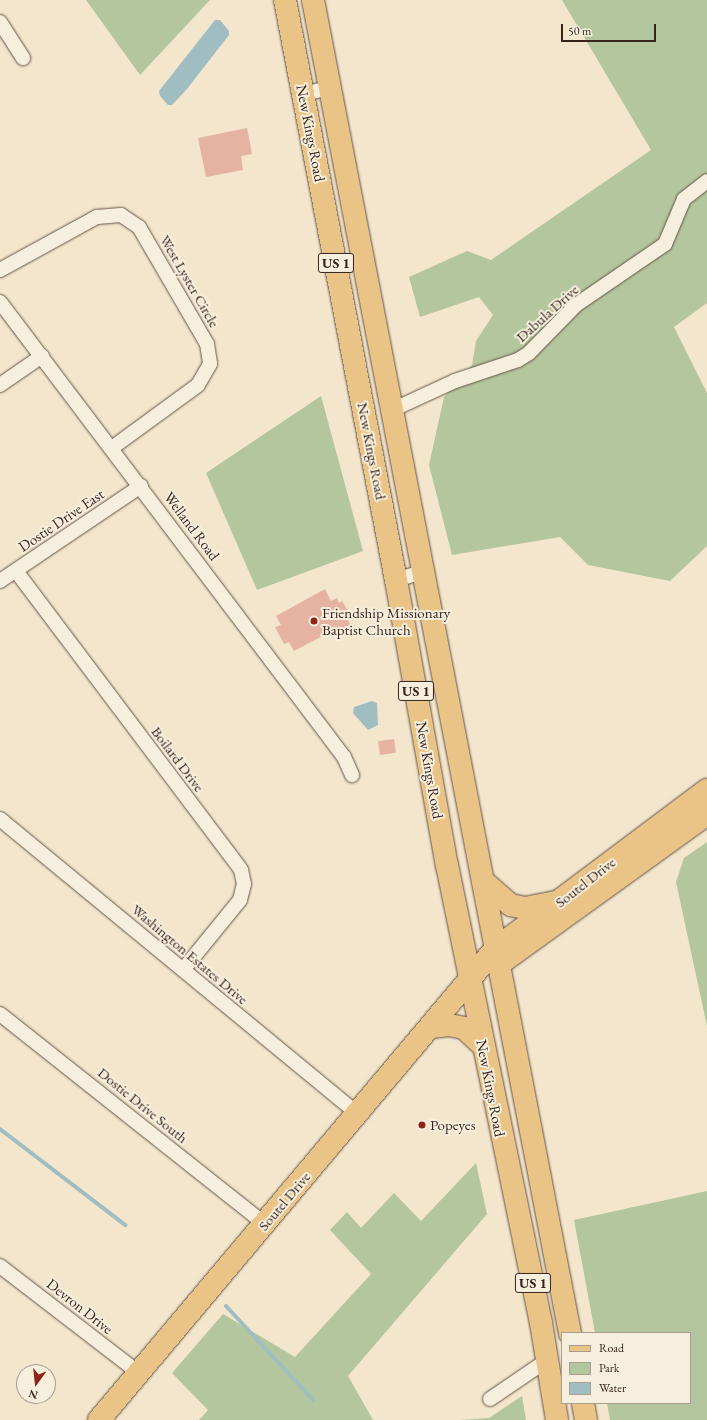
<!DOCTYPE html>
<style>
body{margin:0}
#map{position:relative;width:707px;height:1420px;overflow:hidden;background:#f3e6cc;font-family:"EB Garamond",serif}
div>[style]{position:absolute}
.green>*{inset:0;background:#b4c69d}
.water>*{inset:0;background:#a0bdc1}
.stream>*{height:4px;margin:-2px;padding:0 2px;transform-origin:2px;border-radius:2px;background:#a0bdc1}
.building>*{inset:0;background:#e6b3a2;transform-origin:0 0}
.roads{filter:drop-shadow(0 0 1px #655448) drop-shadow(0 0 1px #655448)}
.minor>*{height:14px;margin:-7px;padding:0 7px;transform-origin:7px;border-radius:7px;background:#f7efde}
.primary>*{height:22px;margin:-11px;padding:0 11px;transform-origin:11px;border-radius:11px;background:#eac386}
.trunk>*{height:22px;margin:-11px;padding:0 11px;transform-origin:11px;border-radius:11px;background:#eac386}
.dots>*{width:11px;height:11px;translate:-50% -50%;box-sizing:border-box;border:2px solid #f7efde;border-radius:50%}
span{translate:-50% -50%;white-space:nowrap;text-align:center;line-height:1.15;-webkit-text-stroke:4px #f7efde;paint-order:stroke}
.shield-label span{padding:1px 3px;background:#f7efde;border:1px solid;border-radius:3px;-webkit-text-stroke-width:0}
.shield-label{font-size:14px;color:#36241c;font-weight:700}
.street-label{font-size:15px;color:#36241c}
.poi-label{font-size:15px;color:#36241c}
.left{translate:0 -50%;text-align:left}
.legend{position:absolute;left:561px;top:1332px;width:130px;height:72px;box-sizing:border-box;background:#f7efde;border:1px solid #aa9e90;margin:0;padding:5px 7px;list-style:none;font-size:12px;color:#36241c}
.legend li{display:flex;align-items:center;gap:8px;height:20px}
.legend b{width:20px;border:1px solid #aa9e90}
.north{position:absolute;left:16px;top:1364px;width:40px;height:40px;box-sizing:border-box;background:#f7efde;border:1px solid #aa9e90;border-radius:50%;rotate:195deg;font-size:11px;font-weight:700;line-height:16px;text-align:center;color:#36241c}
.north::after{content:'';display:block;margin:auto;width:14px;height:18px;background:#8f2418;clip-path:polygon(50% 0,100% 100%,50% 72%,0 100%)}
.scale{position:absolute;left:561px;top:24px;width:95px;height:18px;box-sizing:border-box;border:2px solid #36241c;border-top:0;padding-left:5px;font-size:12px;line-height:14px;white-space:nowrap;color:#36241c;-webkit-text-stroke:3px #f7efde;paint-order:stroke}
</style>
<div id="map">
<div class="green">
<div style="clip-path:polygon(86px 0,210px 0,140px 75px)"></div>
<div style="clip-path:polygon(562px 0,707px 0,707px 303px,674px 327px,707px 393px,707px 546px,670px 581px,588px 565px,560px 537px,452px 555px,429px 465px,444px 397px,472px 365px,476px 341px,493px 315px,479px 297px,420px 317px,409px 277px,467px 251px,491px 260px,651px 150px)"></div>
<div style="clip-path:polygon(321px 396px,363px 551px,257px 590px,206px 473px)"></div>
<div style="clip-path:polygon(707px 842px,707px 1026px,676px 882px,684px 858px)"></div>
<div style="clip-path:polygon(476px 1163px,487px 1214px,348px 1376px,373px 1420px,199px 1420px,208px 1410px,172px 1373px,223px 1314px,295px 1357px,371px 1274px,330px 1230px,347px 1212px,361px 1228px,394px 1193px,421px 1221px)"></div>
<div style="clip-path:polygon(707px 1191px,707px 1420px,610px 1420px,607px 1403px,690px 1403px,690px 1333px,595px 1333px,574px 1220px)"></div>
<div style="clip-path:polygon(522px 1396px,526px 1420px,460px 1420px,489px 1418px)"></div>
</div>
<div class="water">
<div style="clip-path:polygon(215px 20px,220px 20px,229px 31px,229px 35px,187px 89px,172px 105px,168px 105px,160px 96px,159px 91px)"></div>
<div style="clip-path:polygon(372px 701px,377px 703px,378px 725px,368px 730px,353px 713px,354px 707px)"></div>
</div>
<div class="stream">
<div style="left:0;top:1129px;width:158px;rotate:37.5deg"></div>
<div style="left:226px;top:1306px;width:128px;rotate:47.2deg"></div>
</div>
<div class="building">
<div style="clip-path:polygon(247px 128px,252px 154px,241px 156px,243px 170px,206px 177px,198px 138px)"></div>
<div style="clip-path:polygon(325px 589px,331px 601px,337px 598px,339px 603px,342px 601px,350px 614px,346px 617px,352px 627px,342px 631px,340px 627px,294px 651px,289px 642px,284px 644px,275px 627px,281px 625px,276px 616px)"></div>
<div style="left:394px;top:739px;width:14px;height:16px;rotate:82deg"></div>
</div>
<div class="roads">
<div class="minor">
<div style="left:0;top:22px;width:43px;rotate:57.4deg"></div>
<div style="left:303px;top:94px;width:28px;rotate:-13deg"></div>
<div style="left:0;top:270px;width:111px;rotate:-28.7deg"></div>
<div style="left:97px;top:217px;width:24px;rotate:-5deg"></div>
<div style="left:121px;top:215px;width:22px;rotate:34deg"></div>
<div style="left:139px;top:227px;width:135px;rotate:59.8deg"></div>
<div style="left:207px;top:344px;width:20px;rotate:81deg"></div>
<div style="left:210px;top:364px;width:24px;rotate:120deg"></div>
<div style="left:198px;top:385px;width:107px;rotate:143.8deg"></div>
<div style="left:0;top:302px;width:570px;rotate:52.91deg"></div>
<div style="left:344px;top:757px;width:20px;rotate:66deg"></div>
<div style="left:0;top:385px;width:51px;rotate:-34.6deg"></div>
<div style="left:392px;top:410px;width:69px;rotate:-24.7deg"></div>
<div style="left:455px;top:381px;width:66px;rotate:-18.4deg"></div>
<div style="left:518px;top:360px;width:13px;rotate:-32deg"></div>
<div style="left:529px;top:353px;width:67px;rotate:-45.6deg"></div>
<div style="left:576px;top:305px;width:108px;rotate:-34.4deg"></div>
<div style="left:665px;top:244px;width:49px;rotate:-67.1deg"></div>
<div style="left:684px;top:199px;width:29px;rotate:-38deg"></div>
<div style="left:16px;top:571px;width:374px;rotate:53deg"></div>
<div style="left:241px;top:870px;width:14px;rotate:78deg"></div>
<div style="left:244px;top:884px;width:16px;rotate:104deg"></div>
<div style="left:240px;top:900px;width:90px;rotate:129.2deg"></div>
<div style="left:396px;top:580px;width:28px;rotate:-17deg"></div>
<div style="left:0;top:581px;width:170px;rotate:-34deg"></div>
<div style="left:0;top:819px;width:464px;rotate:39.5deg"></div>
<div style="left:0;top:1014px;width:338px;rotate:38.4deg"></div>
<div style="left:0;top:1266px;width:175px;rotate:37.6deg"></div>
<div style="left:490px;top:1399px;width:68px;rotate:-34.2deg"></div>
</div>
<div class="primary">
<div style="left:498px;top:965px;width:258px;rotate:-35.8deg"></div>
<div style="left:99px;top:1420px;width:615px;rotate:-49.94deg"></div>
<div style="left:495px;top:949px;width:265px;rotate:-36.9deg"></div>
</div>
<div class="trunk">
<div style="left:285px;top:0;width:591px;rotate:79.17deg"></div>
<div style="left:396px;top:580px;width:290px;rotate:79.9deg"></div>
<div style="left:447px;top:865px;width:468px;rotate:78.4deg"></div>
<div style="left:541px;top:1323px;width:98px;rotate:80.6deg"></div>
<div style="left:313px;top:0;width:1358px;rotate:79.09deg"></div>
<div style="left:483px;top:881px;width:37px;rotate:41deg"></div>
<div style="left:511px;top:905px;width:14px;rotate:12deg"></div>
<div style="left:525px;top:908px;width:37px;rotate:-11deg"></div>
<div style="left:431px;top:1027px;width:18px;rotate:-6deg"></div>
<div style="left:449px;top:1025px;width:15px;rotate:11deg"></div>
<div style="left:464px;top:1028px;width:25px;rotate:43deg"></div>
<div style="left:583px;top:1403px;width:17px;rotate:80deg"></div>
</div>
</div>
<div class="dots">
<div style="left:314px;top:621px;background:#8f2418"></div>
<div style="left:422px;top:1125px;background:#8f2418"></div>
</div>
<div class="shield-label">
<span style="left:336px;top:263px">US 1</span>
<span style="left:416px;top:691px">US 1</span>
<span style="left:533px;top:1283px">US 1</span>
</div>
<div class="street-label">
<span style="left:311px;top:133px;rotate:79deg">New Kings Road</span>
<span style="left:190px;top:281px;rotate:60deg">West Lyster Circle</span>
<span style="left:547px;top:313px;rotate:-42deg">Dabula Drive</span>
<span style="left:372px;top:451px;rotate:79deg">New Kings Road</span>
<span style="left:61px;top:520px;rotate:-34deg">Dostie Drive East</span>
<span style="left:192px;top:526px;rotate:53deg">Welland Road</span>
<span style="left:178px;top:759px;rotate:53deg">Boilard Drive</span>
<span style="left:430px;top:770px;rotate:80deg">New Kings Road</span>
<span style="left:585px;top:882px;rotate:-38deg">Soutel Drive</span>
<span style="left:190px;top:954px;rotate:40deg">Washington Estates Drive</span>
<span style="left:491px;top:1088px;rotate:79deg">New Kings Road</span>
<span style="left:143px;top:1105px;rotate:39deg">Dostie Drive South</span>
<span style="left:284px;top:1201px;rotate:-50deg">Soutel Drive</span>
<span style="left:80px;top:1306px;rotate:38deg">Devron Drive</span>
</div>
<div class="poi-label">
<span class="left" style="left:322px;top:621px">Friendship Missionary<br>Baptist Church</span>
<span class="left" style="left:430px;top:1125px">Popeyes</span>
</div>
<ul class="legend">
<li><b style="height:5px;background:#eac386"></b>Road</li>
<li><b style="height:11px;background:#b4c69d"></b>Park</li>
<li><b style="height:11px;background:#a0bdc1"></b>Water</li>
</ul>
<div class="north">N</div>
<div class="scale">50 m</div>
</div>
